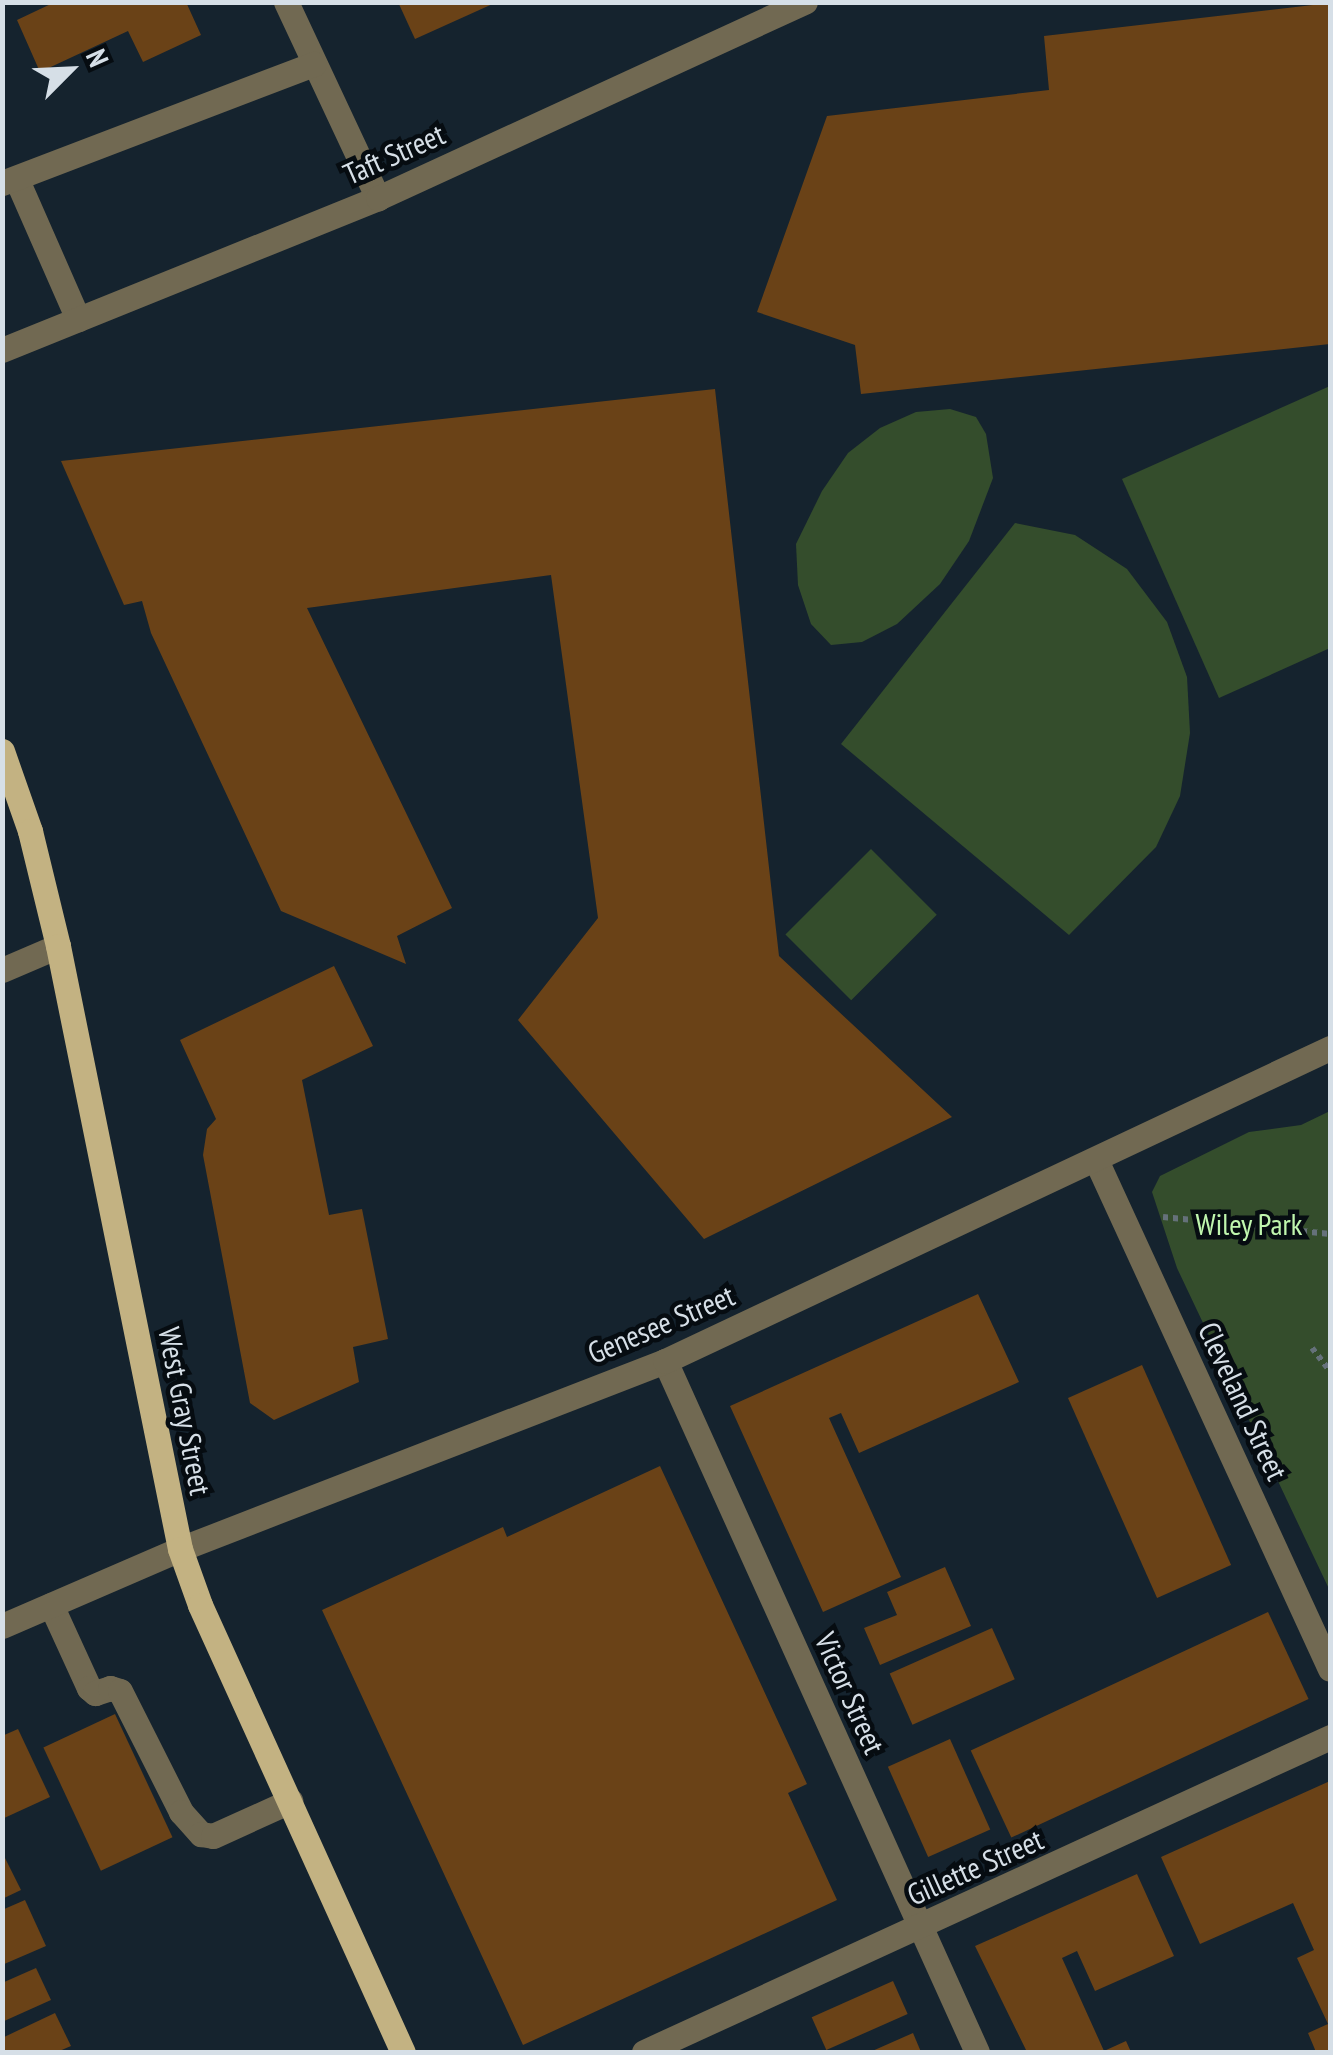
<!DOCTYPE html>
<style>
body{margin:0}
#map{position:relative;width:1333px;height:2055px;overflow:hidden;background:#15232e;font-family:"PT Sans Narrow",sans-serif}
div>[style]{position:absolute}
.green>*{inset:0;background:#344d2c;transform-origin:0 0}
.building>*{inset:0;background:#6a4217;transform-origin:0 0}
.path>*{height:6px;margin-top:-3px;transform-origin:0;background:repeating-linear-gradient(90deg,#65717a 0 5px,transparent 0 10px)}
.minor>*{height:25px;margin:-12.5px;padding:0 12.5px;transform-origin:12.5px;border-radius:12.5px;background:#716952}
.major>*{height:25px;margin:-12.5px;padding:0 12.5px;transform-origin:12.5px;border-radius:12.5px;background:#c3b282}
span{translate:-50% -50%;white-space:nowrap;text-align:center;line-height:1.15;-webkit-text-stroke:9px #060c11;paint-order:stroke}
.street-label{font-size:30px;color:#d6dfe7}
.park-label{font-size:30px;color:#c0f6ae}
.frame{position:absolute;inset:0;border:5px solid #d6dfe7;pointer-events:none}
.north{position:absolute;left:20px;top:20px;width:100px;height:100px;-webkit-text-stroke:8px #060c11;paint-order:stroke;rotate:66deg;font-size:28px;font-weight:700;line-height:40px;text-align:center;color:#d6dfe7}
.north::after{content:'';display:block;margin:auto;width:35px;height:45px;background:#d6dfe7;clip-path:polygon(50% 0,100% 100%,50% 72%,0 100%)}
</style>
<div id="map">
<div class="green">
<div style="clip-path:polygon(1330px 386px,1330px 648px,1219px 698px,1122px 479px)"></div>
<div style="clip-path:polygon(950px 409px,976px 417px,986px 434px,993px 478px,969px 541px,940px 584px,897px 624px,862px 642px,831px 645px,811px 624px,798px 585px,796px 544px,822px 491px,848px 453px,880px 428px,916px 412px)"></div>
<div style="clip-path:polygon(1015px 523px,1075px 535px,1127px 569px,1167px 622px,1187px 677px,1190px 733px,1180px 796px,1156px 847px,1069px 935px,841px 744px)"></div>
<div style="left:871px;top:849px;width:93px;height:121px;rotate:45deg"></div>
<div style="clip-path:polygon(1330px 1111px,1330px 1591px,1177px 1268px,1152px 1192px,1160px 1176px,1249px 1132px,1301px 1125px)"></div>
</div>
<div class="building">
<div style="clip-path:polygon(55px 2px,186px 2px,201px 35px,143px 62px,128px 31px,40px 72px,17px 20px)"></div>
<div style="clip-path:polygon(398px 2px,497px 2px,415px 39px)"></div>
<div style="clip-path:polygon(1330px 3px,1330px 344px,861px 394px,855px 345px,757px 312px,827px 116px,1049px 90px,1044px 36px)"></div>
<div style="clip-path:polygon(715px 389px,779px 956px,952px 1117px,704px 1239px,518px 1020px,598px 918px,551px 575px,307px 608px,452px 908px,397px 936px,406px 964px,281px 911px,151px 633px,142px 601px,124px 605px,61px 461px)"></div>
<div style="clip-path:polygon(334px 966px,373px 1046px,302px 1080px,329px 1215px,362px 1209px,388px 1339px,353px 1347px,359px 1382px,274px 1420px,250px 1403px,203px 1155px,207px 1129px,216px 1119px,180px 1040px)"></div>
<div style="clip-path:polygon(978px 1294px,1019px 1382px,859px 1453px,841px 1413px,829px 1418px,901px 1577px,823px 1612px,730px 1406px)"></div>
<div style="left:1142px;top:1365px;width:219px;height:81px;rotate:66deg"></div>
<div style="clip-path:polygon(660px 1466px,807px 1784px,788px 1793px,837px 1900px,523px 2045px,322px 1610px,503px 1527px,507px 1537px)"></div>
<div style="clip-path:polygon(945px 1567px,971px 1626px,880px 1665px,864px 1628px,897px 1615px,887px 1592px)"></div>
<div style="left:1268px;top:1612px;width:96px;height:328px;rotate:65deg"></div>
<div style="left:992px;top:1628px;width:56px;height:112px;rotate:66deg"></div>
<div style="left:115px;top:1714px;width:136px;height:79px;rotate:65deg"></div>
<div style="clip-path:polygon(18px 1729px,50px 1797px,2px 1819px,2px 1736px)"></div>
<div style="left:950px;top:1739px;width:99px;height:68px;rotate:66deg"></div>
<div style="clip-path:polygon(1330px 1781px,1330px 2052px,1316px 2052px,1308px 2033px,1328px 2024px,1297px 1958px,1314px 1950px,1293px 1903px,1200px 1944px,1161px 1857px)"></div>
<div style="clip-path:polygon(2px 1852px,21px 1890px,2px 1899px)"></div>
<div style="clip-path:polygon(1137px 1874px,1174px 1956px,1095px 1991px,1077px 1951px,1062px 1958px,1104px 2051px,1126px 2041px,1131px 2052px,1027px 2052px,975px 1946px)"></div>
<div style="clip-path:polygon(25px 1900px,46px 1946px,2px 1965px,2px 1910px)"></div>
<div style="clip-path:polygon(36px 1968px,51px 2000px,2px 2022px,2px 1983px)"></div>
<div style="left:893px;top:1981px;width:36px;height:89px;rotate:66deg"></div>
<div style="clip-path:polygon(55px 2013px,71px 2046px,57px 2052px,2px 2052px,2px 2038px)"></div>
<div style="clip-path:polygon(913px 2033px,921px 2052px,870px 2052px)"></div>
</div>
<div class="path">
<div style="left:1163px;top:1217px;width:168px;rotate:5.8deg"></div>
<div style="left:1312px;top:1348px;width:29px;rotate:52deg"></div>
</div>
<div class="minor">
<div style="left:286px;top:2px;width:217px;rotate:64.9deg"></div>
<div style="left:17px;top:180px;width:152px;rotate:66.3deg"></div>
<div style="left:2px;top:183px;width:334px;rotate:-20.9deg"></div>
<div style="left:2px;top:350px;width:406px;rotate:-22deg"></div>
<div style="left:378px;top:198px;width:470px;rotate:-24.7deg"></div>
<div style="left:2px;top:970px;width:61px;rotate:-23.2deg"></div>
<div style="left:1096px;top:1160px;width:560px;rotate:65.31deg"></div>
<div style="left:665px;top:1361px;width:758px;rotate:65.7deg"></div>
<div style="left:51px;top:1605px;width:91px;rotate:65.4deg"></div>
<div style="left:89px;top:1688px;width:8px;rotate:40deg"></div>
<div style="left:95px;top:1693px;width:16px;rotate:-18deg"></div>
<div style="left:110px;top:1688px;width:10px;rotate:17deg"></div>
<div style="left:120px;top:1691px;width:136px;rotate:63.2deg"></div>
<div style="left:181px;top:1812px;width:30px;rotate:48deg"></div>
<div style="left:201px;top:1834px;width:12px;rotate:9deg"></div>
<div style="left:213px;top:1836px;width:85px;rotate:-24.4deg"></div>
<div style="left:2px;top:1626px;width:194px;rotate:-23.4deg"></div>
<div style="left:180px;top:1549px;width:520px;rotate:-21.19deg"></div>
<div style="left:665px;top:1361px;width:735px;rotate:-25.21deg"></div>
<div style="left:644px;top:2052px;width:755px;rotate:-24.66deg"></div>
</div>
<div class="major">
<div style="left:2px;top:751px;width:85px;rotate:70.7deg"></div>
<div style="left:30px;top:831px;width:118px;rotate:76.3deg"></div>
<div style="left:58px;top:946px;width:615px;rotate:78.56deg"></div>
<div style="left:180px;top:1549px;width:59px;rotate:70.3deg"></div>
<div style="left:200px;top:1605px;width:491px;rotate:65.6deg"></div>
</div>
<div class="street-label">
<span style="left:394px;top:154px;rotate:-24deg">Taft Street</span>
<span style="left:661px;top:1324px;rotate:-23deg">Genesee Street</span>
<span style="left:1243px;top:1401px;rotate:65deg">Cleveland Street</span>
<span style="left:185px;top:1411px;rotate:79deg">West Gray Street</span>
<span style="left:850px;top:1693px;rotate:66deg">Victor Street</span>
<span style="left:975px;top:1867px;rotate:-24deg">Gillette Street</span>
</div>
<div class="park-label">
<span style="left:1249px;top:1224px">Wiley Park</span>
</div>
<div class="frame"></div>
<div class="north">N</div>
</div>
